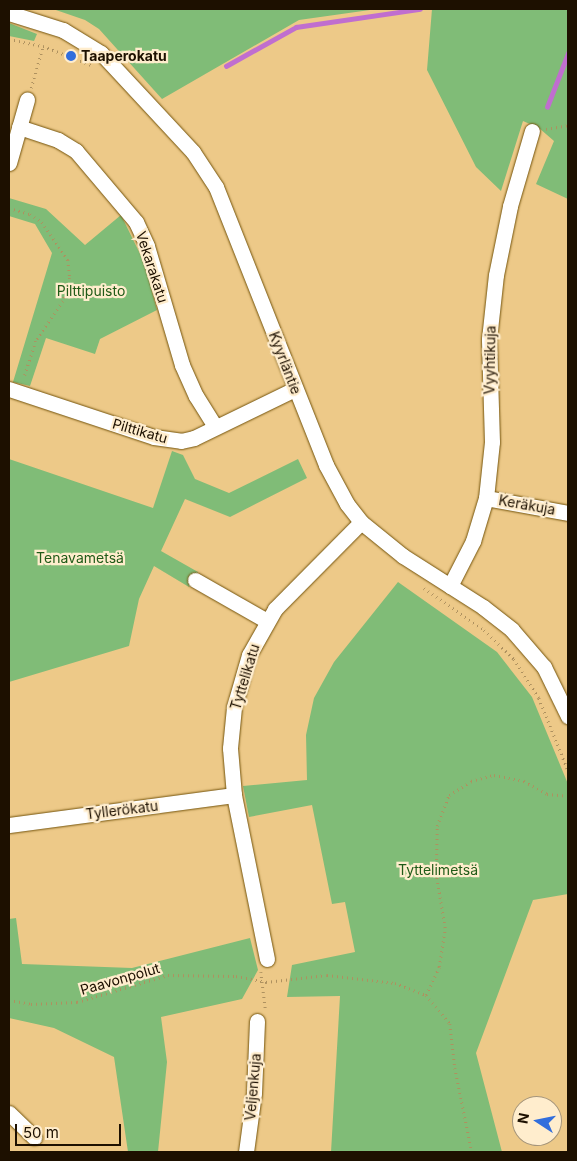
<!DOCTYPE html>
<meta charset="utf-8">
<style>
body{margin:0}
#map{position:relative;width:577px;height:1161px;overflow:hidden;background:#edc988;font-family:Inter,sans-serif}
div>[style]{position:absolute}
.green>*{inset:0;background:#80bc77}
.stream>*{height:4.5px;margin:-2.25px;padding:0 2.25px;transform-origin:2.25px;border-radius:2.25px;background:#c06ecf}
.path>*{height:2.5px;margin-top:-1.25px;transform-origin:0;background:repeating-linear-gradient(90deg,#ae915f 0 1px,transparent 0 5px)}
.roads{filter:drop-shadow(0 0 1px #74540c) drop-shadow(0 0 1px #74540c)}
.minor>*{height:15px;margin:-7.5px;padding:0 7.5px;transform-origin:7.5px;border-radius:7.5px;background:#fff}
.dots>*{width:14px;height:14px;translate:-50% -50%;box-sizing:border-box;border:2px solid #ffedcd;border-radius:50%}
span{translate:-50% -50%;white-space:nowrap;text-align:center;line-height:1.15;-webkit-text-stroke:4.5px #ffedcd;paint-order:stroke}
.poi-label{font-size:14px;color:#1d1000;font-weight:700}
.left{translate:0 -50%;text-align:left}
.street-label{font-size:14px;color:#1d1000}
.park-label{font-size:14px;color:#205b18}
.frame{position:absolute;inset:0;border:10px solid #1d1000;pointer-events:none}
.north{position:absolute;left:512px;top:1096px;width:50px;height:50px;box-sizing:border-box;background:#ffedcd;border:1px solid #a5957b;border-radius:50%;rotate:281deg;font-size:14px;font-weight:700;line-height:20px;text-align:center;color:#1d1000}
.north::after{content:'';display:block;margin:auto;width:18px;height:22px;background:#326edc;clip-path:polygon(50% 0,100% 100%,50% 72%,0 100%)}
.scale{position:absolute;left:15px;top:1124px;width:106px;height:22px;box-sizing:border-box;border:2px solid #1d1000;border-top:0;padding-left:6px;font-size:15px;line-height:18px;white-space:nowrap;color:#1d1000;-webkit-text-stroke:4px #ffedcd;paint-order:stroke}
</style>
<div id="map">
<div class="green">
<div style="clip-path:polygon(53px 9px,377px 9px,299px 20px,162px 99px,99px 29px,85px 20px)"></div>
<div style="clip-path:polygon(432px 9px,568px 9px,568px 199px,536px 184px,554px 141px,539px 128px,523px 121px,501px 191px,476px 167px,427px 70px)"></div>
<div style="clip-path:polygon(9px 23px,37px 34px,34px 41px,9px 36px)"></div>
<div style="clip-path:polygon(9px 198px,46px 209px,85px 245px,121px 215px,144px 262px,157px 310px,100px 339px,95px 354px,46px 338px,30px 386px,13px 382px,52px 253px,35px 224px,9px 216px)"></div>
<div style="clip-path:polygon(172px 451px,183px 455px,195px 479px,229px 493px,298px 459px,307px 478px,230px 517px,185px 499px,161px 551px,198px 572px,189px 587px,154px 566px,139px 599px,129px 646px,9px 682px,9px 459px,153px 508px)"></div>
<div style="clip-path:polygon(398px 582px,497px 652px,532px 697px,568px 784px,568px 894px,533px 900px,476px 1053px,502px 1152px,331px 1152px,340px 996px,287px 997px,292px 965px,355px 952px,345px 902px,332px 904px,312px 805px,249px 817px,243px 786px,307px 780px,306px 735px,314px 698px,334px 662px)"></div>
<div style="clip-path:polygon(16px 918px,22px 964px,132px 968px,250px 938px,258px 970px,242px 999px,161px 1017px,167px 1062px,158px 1152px,128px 1152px,114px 1057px,54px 1028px,9px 1018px,9px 919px)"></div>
</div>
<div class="stream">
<div style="left:226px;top:66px;width:80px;rotate:-29.1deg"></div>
<div style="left:296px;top:27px;width:125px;rotate:-8.3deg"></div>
<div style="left:547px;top:107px;width:58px;rotate:-68.7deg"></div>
</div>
<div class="path">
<div style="left:9px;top:39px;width:35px;rotate:12deg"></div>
<div style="left:43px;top:46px;width:52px;rotate:21.6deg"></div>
<div style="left:31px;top:88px;width:44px;rotate:-74.1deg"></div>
<div style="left:546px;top:129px;width:22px;rotate:-10deg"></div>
<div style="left:9px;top:208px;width:22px;rotate:16deg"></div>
<div style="left:30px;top:214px;width:14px;rotate:34deg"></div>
<div style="left:42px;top:222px;width:46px;rotate:55.6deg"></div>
<div style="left:68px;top:260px;width:18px;rotate:84deg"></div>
<div style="left:70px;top:278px;width:24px;rotate:107deg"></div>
<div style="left:63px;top:301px;width:48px;rotate:124deg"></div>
<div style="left:36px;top:341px;width:39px;rotate:108deg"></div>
<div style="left:424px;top:588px;width:73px;rotate:35deg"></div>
<div style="left:484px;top:630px;width:42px;rotate:44deg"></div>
<div style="left:514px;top:659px;width:46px;rotate:57.3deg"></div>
<div style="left:539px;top:698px;width:78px;rotate:68.1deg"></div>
<div style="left:261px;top:972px;width:39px;rotate:83deg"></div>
<div style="left:426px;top:995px;width:31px;rotate:-65deg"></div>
<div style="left:439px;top:967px;width:39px;rotate:-81deg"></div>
<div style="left:445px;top:928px;width:54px;rotate:-99.6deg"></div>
<div style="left:436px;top:875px;width:49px;rotate:-88.8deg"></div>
<div style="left:437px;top:826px;width:33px;rotate:-69deg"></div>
<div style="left:449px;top:795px;width:26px;rotate:-32deg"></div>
<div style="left:471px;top:781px;width:24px;rotate:-15deg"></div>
<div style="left:494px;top:775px;width:31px;rotate:11deg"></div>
<div style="left:524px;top:781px;width:26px;rotate:29deg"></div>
<div style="left:547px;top:794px;width:21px;rotate:5deg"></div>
<div style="left:9px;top:1000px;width:22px;rotate:10deg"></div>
<div style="left:31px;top:1004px;width:46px;rotate:-2.5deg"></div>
<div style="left:77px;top:1002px;width:95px;rotate:-16.5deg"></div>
<div style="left:168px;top:975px;width:68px;rotate:0.8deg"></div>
<div style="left:236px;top:976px;width:31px;rotate:11deg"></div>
<div style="left:266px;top:982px;width:61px;rotate:-6.5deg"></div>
<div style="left:327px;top:975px;width:68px;rotate:6.7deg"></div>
<div style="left:395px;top:983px;width:33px;rotate:21deg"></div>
<div style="left:426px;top:995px;width:38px;rotate:50deg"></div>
<div style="left:450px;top:1024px;width:44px;rotate:83.5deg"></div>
<div style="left:455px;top:1068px;width:86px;rotate:78.6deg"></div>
</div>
<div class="roads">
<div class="minor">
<div style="left:9px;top:13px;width:57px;rotate:17.5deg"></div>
<div style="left:63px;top:30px;width:44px;rotate:31.2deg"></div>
<div style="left:101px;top:53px;width:135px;rotate:47.1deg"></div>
<div style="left:193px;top:152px;width:42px;rotate:56.7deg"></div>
<div style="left:216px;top:187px;width:299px;rotate:68.4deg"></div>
<div style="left:326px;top:465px;width:44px;rotate:61.7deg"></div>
<div style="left:347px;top:504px;width:23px;rotate:52deg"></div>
<div style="left:361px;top:522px;width:54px;rotate:39deg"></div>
<div style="left:403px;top:556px;width:95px;rotate:32.5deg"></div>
<div style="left:483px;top:607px;width:37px;rotate:38deg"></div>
<div style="left:512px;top:630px;width:49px;rotate:49.1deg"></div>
<div style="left:544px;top:667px;width:55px;rotate:63.9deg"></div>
<div style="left:19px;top:127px;width:41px;rotate:18.4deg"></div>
<div style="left:58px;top:140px;width:21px;rotate:31deg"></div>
<div style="left:76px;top:151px;width:93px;rotate:49.8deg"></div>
<div style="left:136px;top:222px;width:26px;rotate:65deg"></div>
<div style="left:147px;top:246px;width:124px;rotate:73.6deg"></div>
<div style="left:182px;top:365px;width:34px;rotate:66deg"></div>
<div style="left:196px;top:396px;width:36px;rotate:58deg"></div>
<div style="left:9px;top:163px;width:66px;rotate:-74.1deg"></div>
<div style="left:9px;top:389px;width:153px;rotate:18.3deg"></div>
<div style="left:154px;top:437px;width:27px;rotate:8deg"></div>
<div style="left:181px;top:441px;width:13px;rotate:-13deg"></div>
<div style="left:194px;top:438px;width:112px;rotate:-25.9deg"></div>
<div style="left:486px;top:498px;width:83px;rotate:10.4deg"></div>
<div style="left:195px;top:580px;width:83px;rotate:29.7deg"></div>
<div style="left:450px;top:586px;width:51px;rotate:-62.9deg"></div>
<div style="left:473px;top:541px;width:45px;rotate:-73.2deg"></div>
<div style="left:486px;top:498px;width:56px;rotate:-83.9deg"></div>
<div style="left:492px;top:442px;width:103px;rotate:-91.7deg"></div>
<div style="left:489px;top:339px;width:64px;rotate:-83.8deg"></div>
<div style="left:496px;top:275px;width:70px;rotate:-78.5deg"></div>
<div style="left:510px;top:206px;width:78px;rotate:-73.7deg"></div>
<div style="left:9px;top:825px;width:227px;rotate:-7.6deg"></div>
<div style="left:267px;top:959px;width:167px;rotate:-101.4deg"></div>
<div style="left:234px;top:795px;width:47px;rotate:-94.9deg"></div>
<div style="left:230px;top:748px;width:41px;rotate:-84.4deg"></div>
<div style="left:234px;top:707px;width:54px;rotate:-73.9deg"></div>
<div style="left:249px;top:655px;width:53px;rotate:-60.5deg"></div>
<div style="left:275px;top:609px;width:122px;rotate:-45.3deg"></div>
<div style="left:9px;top:1113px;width:35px;rotate:44deg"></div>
<div style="left:246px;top:1152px;width:60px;rotate:-82.3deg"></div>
<div style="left:254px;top:1093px;width:72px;rotate:-87.6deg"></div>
</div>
</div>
<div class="dots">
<div style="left:71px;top:56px;background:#326edc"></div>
</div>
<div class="poi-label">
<span class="left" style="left:81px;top:56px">Taaperokatu</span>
</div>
<div class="street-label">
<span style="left:152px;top:267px;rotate:72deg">Vekarakatu</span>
<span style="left:490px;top:360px;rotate:-89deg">Vyyhtikuja</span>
<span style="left:285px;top:363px;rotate:69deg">Kyyrläntie</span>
<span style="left:140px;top:431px;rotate:16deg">Pilttikatu</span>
<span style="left:527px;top:505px;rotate:10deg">Keräkuja</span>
<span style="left:245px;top:677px;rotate:-73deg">Tyttelikatu</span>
<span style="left:122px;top:810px;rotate:-7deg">Tyllerökatu</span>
<span style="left:120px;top:979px;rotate:-16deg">Paavonpolut</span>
<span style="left:253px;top:1087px;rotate:-85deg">Veljenkuja</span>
</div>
<div class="park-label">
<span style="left:91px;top:291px">Pilttipuisto</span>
<span style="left:80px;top:558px">Tenavametsä</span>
<span style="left:438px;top:870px">Tyttelimetsä</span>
</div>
<div class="frame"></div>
<div class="north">N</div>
<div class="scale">50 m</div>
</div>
